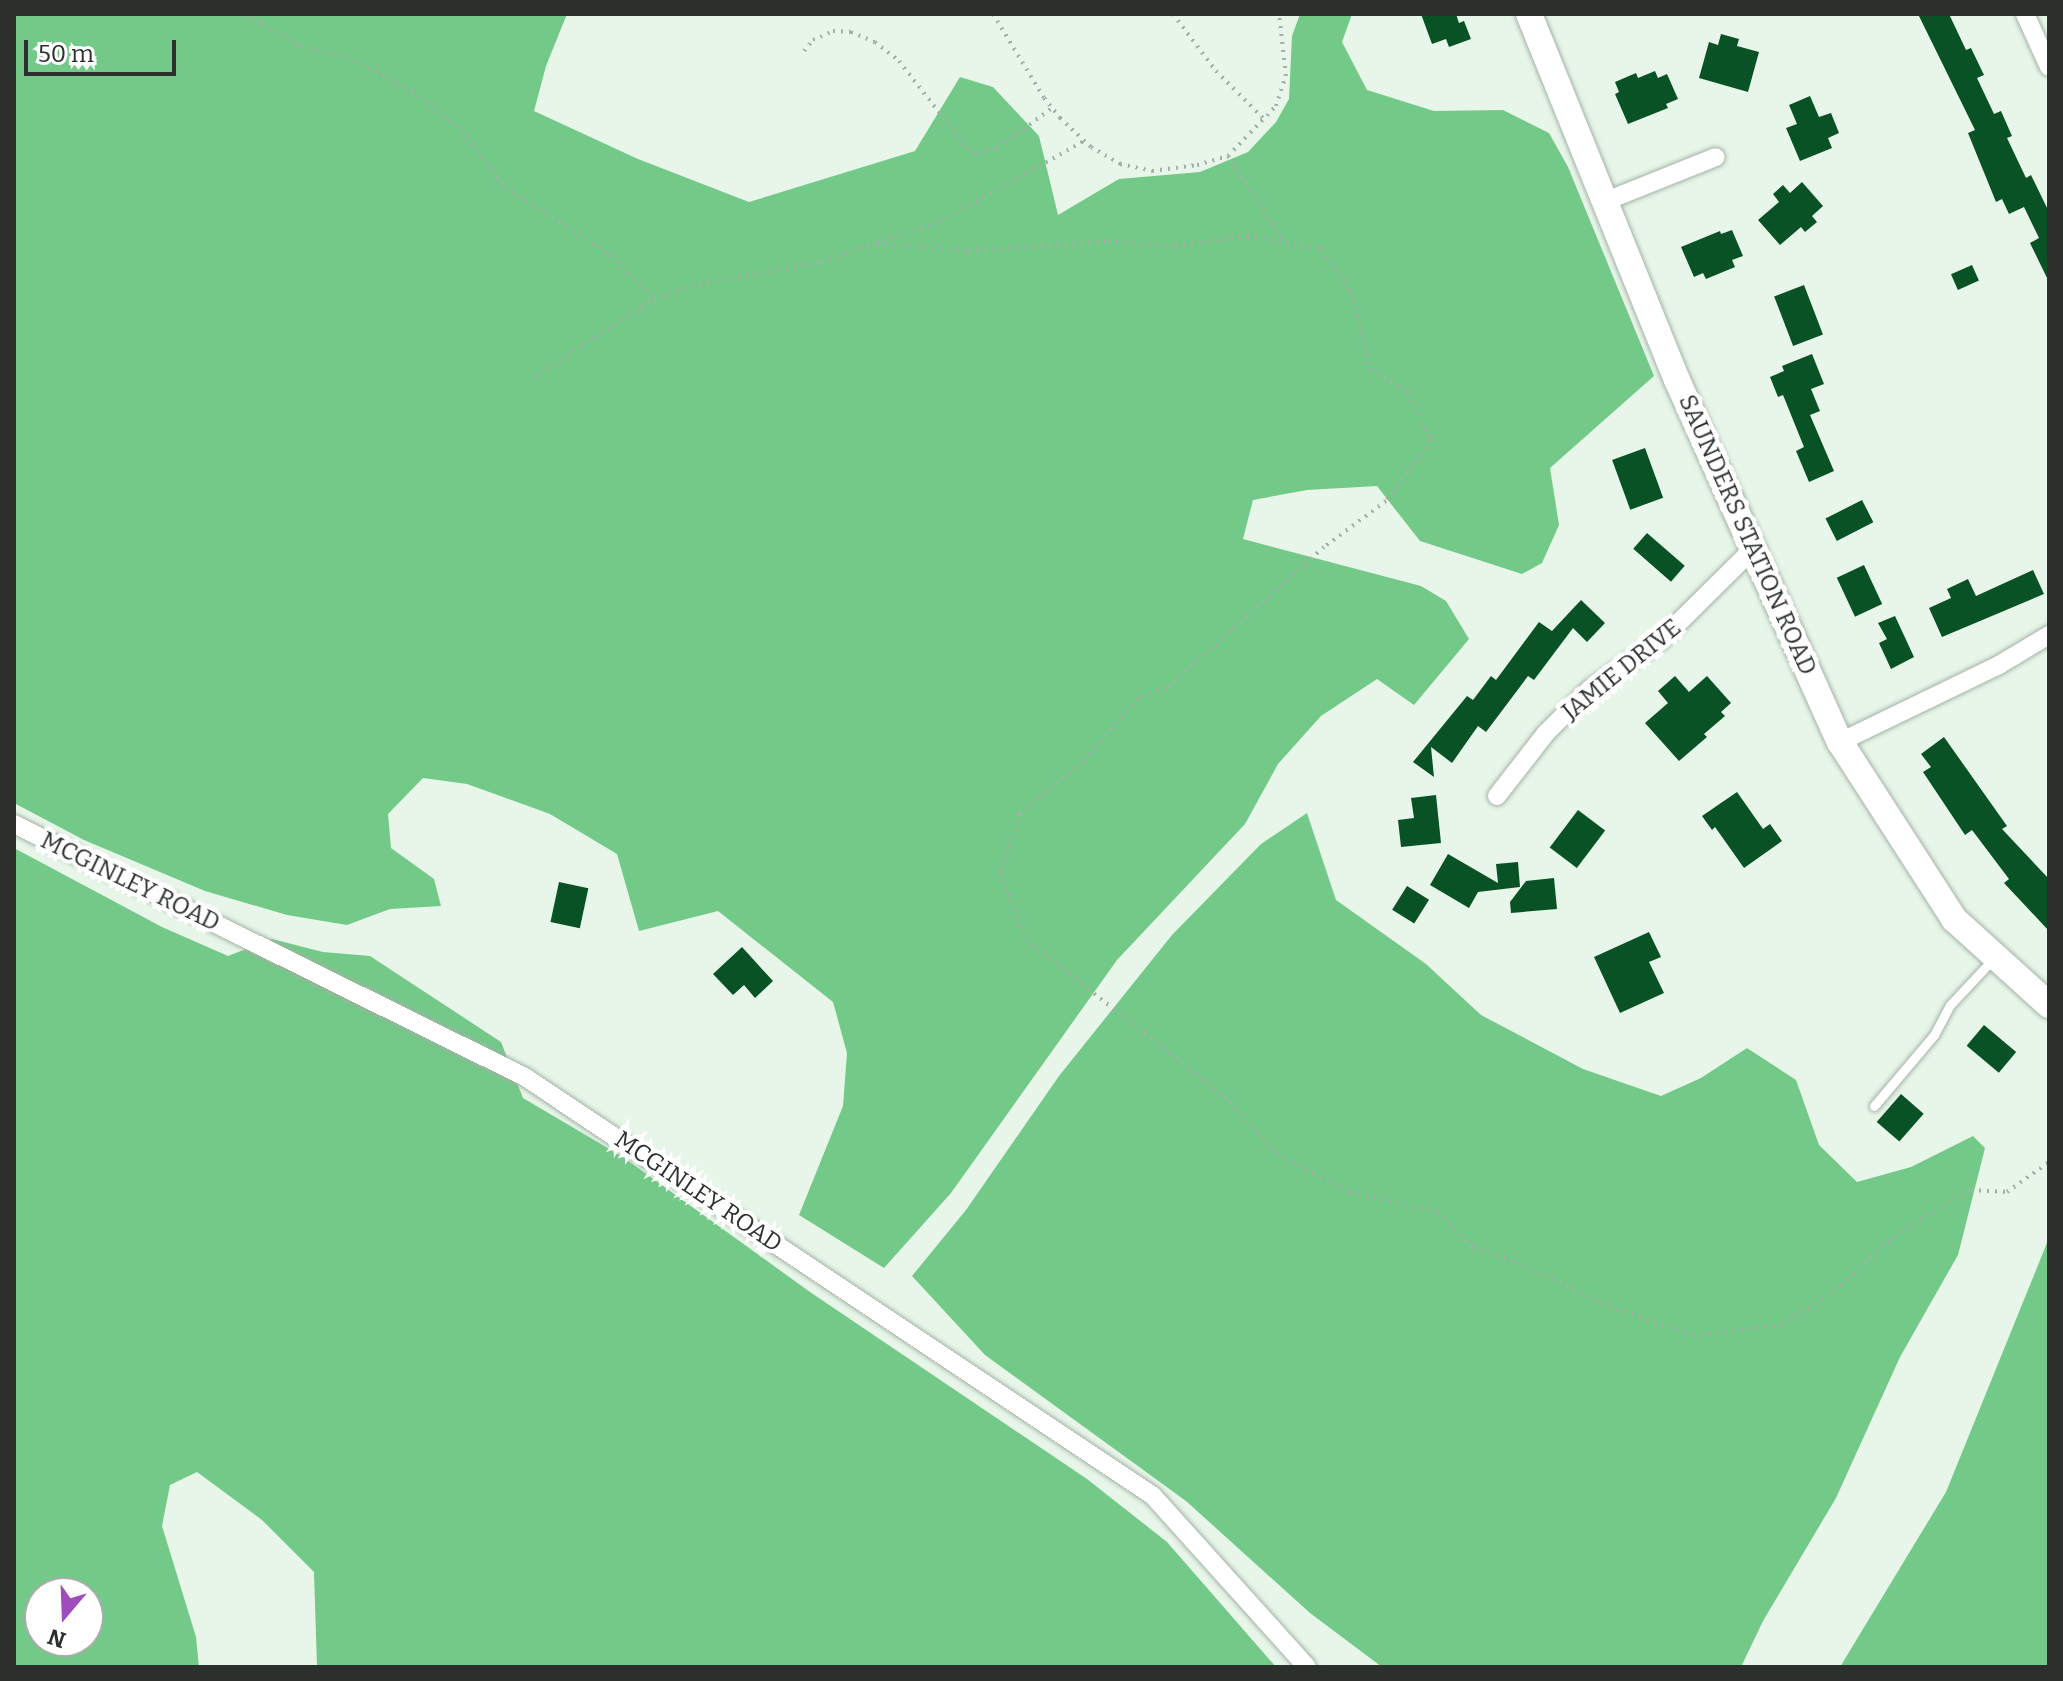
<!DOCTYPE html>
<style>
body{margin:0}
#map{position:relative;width:2063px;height:1681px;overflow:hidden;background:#e7f6e9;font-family:Bitter,serif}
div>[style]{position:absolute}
.forest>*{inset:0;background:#73c988}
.building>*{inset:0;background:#085225;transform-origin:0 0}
.path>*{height:4px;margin-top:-2px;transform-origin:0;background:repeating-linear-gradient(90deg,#a4afa6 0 2px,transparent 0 8px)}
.roads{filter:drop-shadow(0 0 2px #a4b2a7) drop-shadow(0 0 2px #a4b2a7)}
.lane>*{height:9px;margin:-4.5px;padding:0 4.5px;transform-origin:4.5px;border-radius:4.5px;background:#fff}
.street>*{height:18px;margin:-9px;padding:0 9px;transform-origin:9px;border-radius:9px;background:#fff}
.secondary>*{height:26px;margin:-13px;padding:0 13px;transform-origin:13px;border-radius:13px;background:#fff}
span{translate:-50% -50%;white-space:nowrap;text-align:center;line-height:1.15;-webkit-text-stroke:8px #fefefe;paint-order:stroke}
.street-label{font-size:24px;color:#2b302c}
.frame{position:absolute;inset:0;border:16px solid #2b302c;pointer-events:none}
.north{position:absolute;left:24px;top:1577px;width:80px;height:80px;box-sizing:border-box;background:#fefefe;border:2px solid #aaacaa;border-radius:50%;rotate:199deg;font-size:22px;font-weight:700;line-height:32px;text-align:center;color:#2b302c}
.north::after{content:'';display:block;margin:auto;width:28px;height:36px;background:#9f4dbc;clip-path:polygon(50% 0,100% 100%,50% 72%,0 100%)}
.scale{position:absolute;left:24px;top:40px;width:152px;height:36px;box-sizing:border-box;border:4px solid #2b302c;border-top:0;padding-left:10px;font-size:24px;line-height:28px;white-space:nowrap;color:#2b302c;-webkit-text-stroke:6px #fefefe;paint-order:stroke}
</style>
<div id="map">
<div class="forest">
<div style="clip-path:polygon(14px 14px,567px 14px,546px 66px,534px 111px,638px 159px,749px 202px,915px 151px,960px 77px,993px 87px,1039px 136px,1058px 215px,1119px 179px,1200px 172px,1248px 152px,1276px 122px,1289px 99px,1292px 36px,1300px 14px,1352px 14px,1342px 42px,1367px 90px,1434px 111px,1503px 110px,1549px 133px,1568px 167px,1654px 376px,1550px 468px,1559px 525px,1542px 563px,1522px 574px,1420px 541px,1377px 486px,1307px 490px,1253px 500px,1243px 539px,1421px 586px,1446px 601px,1469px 639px,1414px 705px,1377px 679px,1321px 716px,1278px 764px,1245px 824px,1117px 960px,951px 1193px,884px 1268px,799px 1215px,843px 1106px,847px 1053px,833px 1002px,718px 911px,639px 931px,617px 854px,550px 814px,467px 784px,423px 778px,388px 814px,391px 848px,434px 879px,441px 906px,390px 909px,347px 925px,287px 915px,205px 891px,84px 840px,14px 803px)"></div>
<div style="clip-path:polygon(1307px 813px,1336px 900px,1426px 964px,1481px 1015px,1583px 1069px,1661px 1096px,1701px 1078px,1747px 1048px,1796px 1080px,1819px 1145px,1857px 1182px,1911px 1167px,1973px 1136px,1985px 1148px,1958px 1255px,1900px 1357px,1836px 1498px,1763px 1621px,1741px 1667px,1382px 1667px,1310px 1613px,1186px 1501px,985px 1355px,912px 1276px,966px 1210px,1059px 1076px,1172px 935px,1261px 844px)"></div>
<div style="clip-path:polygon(evenodd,14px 848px,162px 927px,228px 956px,272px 939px,323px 952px,370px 956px,501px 1042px,523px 1098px,623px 1157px,810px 1292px,1087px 1479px,1167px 1542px,1276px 1667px,317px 1667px,314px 1572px,262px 1520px,197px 1472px,170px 1485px,162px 1526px,196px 1637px,199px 1667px,14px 1667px,14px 848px,40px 1593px,88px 1593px,88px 1641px,40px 1641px,40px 1593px)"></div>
<div style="clip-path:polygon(2049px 1238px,2049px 1667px,1840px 1667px,1946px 1492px)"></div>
</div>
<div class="building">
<div style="clip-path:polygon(1421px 14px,1456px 14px,1459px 23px,1464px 21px,1471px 39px,1449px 47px,1446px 39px,1432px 44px)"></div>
<div style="clip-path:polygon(1918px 14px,1949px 14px,1966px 50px,1971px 48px,1984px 75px,1977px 78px,1994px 114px,2001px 111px,2012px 136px,2007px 138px,2026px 178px,2031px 175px,2049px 212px,2049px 282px,2030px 243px,2039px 238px,2024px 207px,2009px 214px,2002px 199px,1996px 202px,1968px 133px,1975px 130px)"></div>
<div style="clip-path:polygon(1721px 34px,1739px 39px,1737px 46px,1759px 52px,1748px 92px,1699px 78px,1709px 42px,1718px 45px)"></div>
<div style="clip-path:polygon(1655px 71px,1658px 78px,1667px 74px,1678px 99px,1666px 104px,1668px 108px,1628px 124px,1615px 94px,1619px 92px,1615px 82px,1636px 73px,1638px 78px)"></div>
<div style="clip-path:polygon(1810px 96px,1819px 117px,1831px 113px,1839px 133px,1828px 138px,1832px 148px,1800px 161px,1786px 128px,1797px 124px,1789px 105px)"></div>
<div style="clip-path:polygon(1802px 182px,1823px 206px,1812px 216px,1817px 222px,1805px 232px,1801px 227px,1780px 245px,1758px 220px,1779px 202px,1773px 194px,1783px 185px,1790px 193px)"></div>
<div style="clip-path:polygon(1732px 230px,1743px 256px,1732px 260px,1735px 267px,1706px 279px,1703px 273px,1694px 277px,1681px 247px,1720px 231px,1721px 234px)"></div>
<div style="left:1972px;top:265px;width:17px;height:23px;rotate:66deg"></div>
<div style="left:1804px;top:285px;width:53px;height:32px;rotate:69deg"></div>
<div style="clip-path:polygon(1812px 354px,1824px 384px,1811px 389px,1820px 411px,1810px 415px,1834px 471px,1809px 482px,1796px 451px,1804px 447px,1783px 395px,1778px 397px,1770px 377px,1784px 371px,1782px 366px)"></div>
<div style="left:1645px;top:448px;width:53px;height:35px;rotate:70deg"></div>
<div style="left:1862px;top:500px;width:25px;height:41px;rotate:63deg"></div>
<div style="left:1647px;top:533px;width:50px;height:21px;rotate:41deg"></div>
<div style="left:1864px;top:565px;width:43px;height:30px;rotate:65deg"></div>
<div style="clip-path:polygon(2033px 570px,2044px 594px,1942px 637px,1929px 608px,1951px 598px,1947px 589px,1968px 579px,1976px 596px)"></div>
<div style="clip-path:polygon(1581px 600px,1605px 623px,1587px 642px,1573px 628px,1534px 680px,1528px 676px,1486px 732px,1478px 726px,1452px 763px,1431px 747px,1434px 777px,1413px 762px,1467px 696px,1473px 700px,1491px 676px,1496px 680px,1539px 622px,1552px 631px)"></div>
<div style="clip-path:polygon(1895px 616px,1914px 657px,1891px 669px,1879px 643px,1887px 639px,1878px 623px)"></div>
<div style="clip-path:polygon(1675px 676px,1689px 692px,1707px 676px,1731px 703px,1721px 712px,1725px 716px,1704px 734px,1707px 737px,1679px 761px,1645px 723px,1668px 703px,1658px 691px)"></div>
<div style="clip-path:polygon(1944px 737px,2007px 826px,2002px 829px,2049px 879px,2049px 931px,2004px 883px,2009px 879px,1972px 830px,1965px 835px,1923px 772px,1931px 767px,1921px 754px)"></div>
<div style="clip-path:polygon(1737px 792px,1763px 829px,1770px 824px,1782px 841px,1744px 868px,1715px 827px,1712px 830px,1702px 816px)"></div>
<div style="clip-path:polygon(1436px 795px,1441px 843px,1401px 847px,1398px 820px,1414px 818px,1411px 798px)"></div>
<div style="left:1578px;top:810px;width:34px;height:47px;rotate:37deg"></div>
<div style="clip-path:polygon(1448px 854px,1498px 883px,1496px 864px,1518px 862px,1520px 887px,1478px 892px,1469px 908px,1430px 885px)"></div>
<div style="clip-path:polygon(1554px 878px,1557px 909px,1511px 913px,1510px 902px,1526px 881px)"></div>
<div style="left:559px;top:882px;width:30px;height:41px;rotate:12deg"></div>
<div style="left:1407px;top:886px;width:26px;height:28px;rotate:32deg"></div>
<div style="clip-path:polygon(1649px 932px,1661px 957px,1649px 962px,1664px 993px,1620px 1013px,1594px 957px)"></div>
<div style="clip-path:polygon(742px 947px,773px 981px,755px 998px,744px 985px,733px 995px,713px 974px)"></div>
<div style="left:1984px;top:1025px;width:42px;height:27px;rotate:40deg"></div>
<div style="left:1901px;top:1094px;width:30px;height:37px;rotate:41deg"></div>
</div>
<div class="path">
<div style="left:236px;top:14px;width:28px;rotate:19deg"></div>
<div style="left:262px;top:23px;width:45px;rotate:30.5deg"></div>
<div style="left:301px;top:46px;width:47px;rotate:13.4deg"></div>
<div style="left:347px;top:57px;width:73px;rotate:27.6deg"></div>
<div style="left:412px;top:91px;width:64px;rotate:38.7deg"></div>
<div style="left:462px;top:131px;width:71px;rotate:52.5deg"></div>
<div style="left:505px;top:187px;width:126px;rotate:32.7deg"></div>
<div style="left:611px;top:255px;width:62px;rotate:45.7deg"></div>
<div style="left:654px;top:299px;width:47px;rotate:-18.4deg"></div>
<div style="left:699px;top:284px;width:125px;rotate:-10.1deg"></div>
<div style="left:822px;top:262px;width:126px;rotate:-19deg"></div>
<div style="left:941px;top:221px;width:164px;rotate:-29.2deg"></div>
<div style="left:993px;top:14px;width:98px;rotate:58.7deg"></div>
<div style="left:1044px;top:98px;width:26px;rotate:51deg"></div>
<div style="left:1060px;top:118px;width:42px;rotate:43.1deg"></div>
<div style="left:1091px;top:147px;width:34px;rotate:30deg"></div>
<div style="left:1120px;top:164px;width:33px;rotate:12deg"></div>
<div style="left:1152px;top:171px;width:45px;rotate:-7.6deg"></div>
<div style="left:1197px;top:165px;width:32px;rotate:-16deg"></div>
<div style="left:1228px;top:156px;width:69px;rotate:-46.2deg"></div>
<div style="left:1276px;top:106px;width:32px;rotate:-72deg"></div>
<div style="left:1286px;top:76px;width:62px;rotate:-96.4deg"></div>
<div style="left:1173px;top:14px;width:71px;rotate:53deg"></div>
<div style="left:1216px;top:71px;width:68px;rotate:45deg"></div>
<div style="left:804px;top:51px;width:14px;rotate:-51deg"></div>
<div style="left:813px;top:40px;width:22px;rotate:-24deg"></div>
<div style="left:833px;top:31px;width:18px;rotate:3deg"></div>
<div style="left:851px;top:32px;width:26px;rotate:23deg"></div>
<div style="left:875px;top:42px;width:31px;rotate:38deg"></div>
<div style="left:899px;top:61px;width:110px;rotate:52deg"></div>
<div style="left:967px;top:148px;width:13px;rotate:29deg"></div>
<div style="left:978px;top:154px;width:20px;rotate:-18deg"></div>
<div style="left:997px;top:148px;width:68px;rotate:-36deg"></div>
<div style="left:1228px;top:156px;width:103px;rotate:56.9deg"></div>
<div style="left:877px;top:243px;width:91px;rotate:5deg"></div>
<div style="left:968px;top:251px;width:140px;rotate:-4.1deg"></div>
<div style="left:1108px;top:241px;width:67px;rotate:4.3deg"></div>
<div style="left:1175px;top:246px;width:73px;rotate:-7.9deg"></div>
<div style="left:1247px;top:236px;width:75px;rotate:10deg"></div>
<div style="left:1321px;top:249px;width:52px;rotate:55.1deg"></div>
<div style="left:1351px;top:292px;width:79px;rotate:76.1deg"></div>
<div style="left:1370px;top:369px;width:44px;rotate:31.2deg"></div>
<div style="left:1408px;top:392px;width:55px;rotate:63.9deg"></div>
<div style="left:1432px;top:441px;width:76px;rotate:127.5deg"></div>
<div style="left:1386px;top:501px;width:77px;rotate:143.4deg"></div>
<div style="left:1324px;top:547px;width:211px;rotate:138.1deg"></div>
<div style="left:1167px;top:688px;width:31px;rotate:161deg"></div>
<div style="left:1138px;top:698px;width:84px;rotate:130.7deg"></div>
<div style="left:1083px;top:762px;width:82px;rotate:140.5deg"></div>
<div style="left:1020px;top:814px;width:61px;rotate:109deg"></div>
<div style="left:1000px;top:872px;width:72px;rotate:69.5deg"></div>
<div style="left:1025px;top:939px;width:253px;rotate:38.3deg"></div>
<div style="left:1224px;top:1096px;width:79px;rotate:47.6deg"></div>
<div style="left:1277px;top:1154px;width:82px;rotate:27.5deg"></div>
<div style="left:1350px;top:1192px;width:89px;rotate:12.9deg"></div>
<div style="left:1437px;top:1212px;width:50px;rotate:44.2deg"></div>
<div style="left:1473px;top:1247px;width:46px;rotate:19.2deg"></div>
<div style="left:1516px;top:1262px;width:110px;rotate:25.2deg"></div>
<div style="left:1616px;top:1309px;width:81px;rotate:18.7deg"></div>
<div style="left:1693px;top:1335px;width:89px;rotate:-6.5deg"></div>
<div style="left:1781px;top:1325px;width:64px;rotate:-32.2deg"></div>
<div style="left:1835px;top:1291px;width:87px;rotate:-42.7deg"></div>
<div style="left:1899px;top:1232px;width:83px;rotate:-30.3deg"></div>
<div style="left:1971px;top:1190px;width:36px;rotate:3deg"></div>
<div style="left:2007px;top:1192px;width:52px;rotate:-35.5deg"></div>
<div style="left:534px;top:378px;width:144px;rotate:-33.4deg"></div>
</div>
<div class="roads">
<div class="lane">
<div style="left:1874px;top:1106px;width:93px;rotate:-49.8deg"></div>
<div style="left:1934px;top:1035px;width:34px;rotate:-62deg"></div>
<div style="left:1950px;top:1005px;width:63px;rotate:-46.9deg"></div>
</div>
<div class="street">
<div style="left:2025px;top:14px;width:58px;rotate:65.6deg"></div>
<div style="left:1606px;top:201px;width:118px;rotate:-21.8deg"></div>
<div style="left:1840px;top:742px;width:177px;rotate:-25.8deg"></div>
<div style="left:1999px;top:665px;width:58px;rotate:-31deg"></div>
<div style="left:1497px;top:796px;width:80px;rotate:-52.1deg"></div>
<div style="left:1546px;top:733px;width:62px;rotate:-45deg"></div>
<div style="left:1590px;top:689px;width:86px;rotate:-34.6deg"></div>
<div style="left:1661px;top:640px;width:129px;rotate:-44.7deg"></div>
<div style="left:14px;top:824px;width:570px;rotate:26.34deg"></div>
<div style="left:525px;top:1077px;width:755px;rotate:33.71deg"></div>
<div style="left:1153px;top:1496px;width:230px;rotate:48deg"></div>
</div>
<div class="secondary">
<div style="left:1529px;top:14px;width:395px;rotate:68deg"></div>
<div style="left:1677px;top:380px;width:397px;rotate:65.8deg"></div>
<div style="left:1840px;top:742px;width:211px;rotate:57.2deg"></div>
<div style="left:1954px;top:919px;width:128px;rotate:42.2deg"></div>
</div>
</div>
<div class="street-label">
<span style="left:1747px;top:535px;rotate:66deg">SAUNDERS STATION ROAD</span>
<span style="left:1622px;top:670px;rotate:-39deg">JAMIE DRIVE</span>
<span style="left:130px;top:882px;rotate:26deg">MCGINLEY ROAD</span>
<span style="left:698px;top:1192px;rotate:34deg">MCGINLEY ROAD</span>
</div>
<div class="frame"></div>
<div class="north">N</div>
<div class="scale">50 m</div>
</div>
